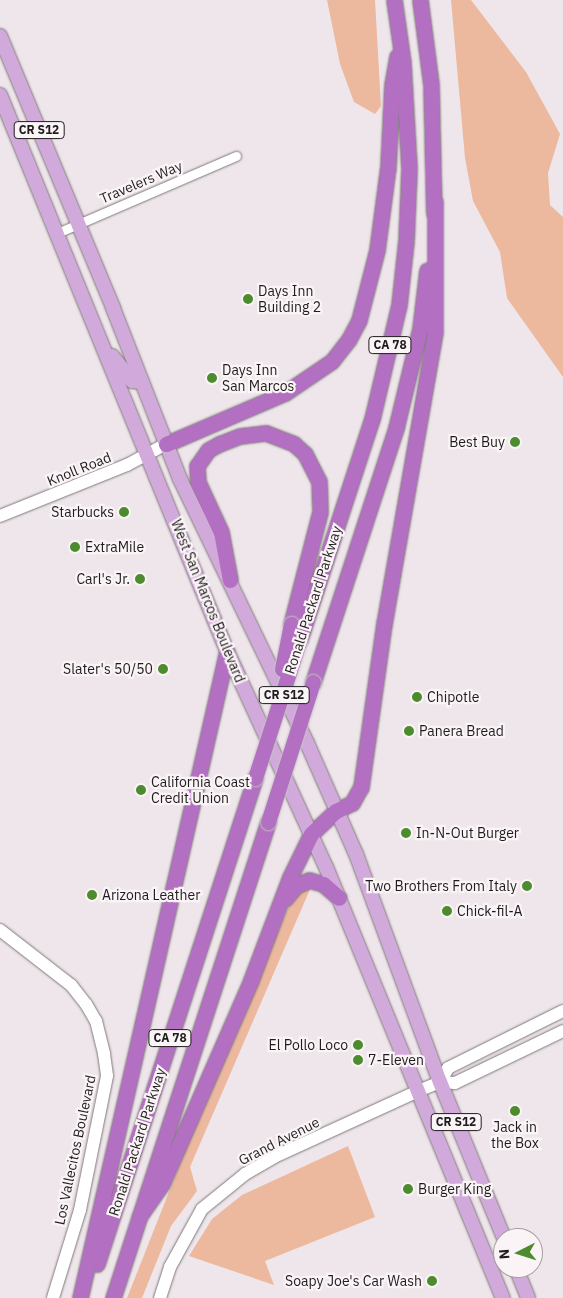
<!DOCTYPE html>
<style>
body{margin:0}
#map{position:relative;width:563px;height:1298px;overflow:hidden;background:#eee6ea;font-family:"IBM Plex Sans",sans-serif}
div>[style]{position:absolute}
.green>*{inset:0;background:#ecb99f}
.roads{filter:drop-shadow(0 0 1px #7f787b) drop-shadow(0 0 1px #7f787b)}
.street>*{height:9px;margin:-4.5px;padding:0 4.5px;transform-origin:4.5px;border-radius:4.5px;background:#fff}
.secondary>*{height:12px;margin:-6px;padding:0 6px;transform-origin:6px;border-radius:6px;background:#fff}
.primary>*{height:14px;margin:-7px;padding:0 7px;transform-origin:7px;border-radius:7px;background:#d1a9da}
.highway>*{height:15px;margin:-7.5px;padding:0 7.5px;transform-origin:7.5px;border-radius:7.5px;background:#b36fc1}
.bridges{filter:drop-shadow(0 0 1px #c4c4c4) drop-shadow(0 0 1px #c4c4c4)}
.highway-bridge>*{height:15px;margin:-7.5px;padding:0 7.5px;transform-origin:7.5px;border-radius:7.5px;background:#b36fc1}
.dots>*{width:14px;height:14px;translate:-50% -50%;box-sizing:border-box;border:2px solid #fbf4f7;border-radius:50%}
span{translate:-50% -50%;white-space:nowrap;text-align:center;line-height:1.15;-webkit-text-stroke:4.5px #fbf4f7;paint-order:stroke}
.shield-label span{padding:1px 4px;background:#fbf4f7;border:1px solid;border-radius:4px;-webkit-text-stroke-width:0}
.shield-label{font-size:12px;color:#1e1c1d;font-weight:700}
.street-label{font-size:14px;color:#1e1c1d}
.poi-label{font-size:14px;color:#1e1c1d}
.left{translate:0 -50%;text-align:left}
.right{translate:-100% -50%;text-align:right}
.north{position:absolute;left:493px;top:1228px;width:50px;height:50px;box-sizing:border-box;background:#fbf4f7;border:1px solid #a39ea0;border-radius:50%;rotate:265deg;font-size:14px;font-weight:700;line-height:20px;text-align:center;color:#1e1c1d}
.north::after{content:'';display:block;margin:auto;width:18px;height:22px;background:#4c8c2e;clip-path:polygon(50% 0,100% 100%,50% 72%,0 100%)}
</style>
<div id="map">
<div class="green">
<div style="clip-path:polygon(327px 0,375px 0,381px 106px,375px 114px,354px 102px,340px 64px)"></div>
<div style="clip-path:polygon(451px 0,471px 0,526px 72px,560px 134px,548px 173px,550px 205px,563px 217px,563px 377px,507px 298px,500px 252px,473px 201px,465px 158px)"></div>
<div style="clip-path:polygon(311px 887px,190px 1167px,197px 1191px,171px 1226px,142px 1298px,127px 1298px,197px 1121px,288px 908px,297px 891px)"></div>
<div style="clip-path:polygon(348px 1146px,375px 1217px,265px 1261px,274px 1285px,189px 1256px,212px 1219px,242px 1195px)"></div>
</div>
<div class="roads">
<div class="street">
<div style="left:57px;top:233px;width:195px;rotate:-23.3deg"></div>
</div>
<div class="secondary">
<div style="left:0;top:516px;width:137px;rotate:-21.9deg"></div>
<div style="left:127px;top:465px;width:44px;rotate:-28.3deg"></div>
<div style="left:0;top:930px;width:90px;rotate:37.8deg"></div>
<div style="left:71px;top:985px;width:24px;rotate:52deg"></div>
<div style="left:86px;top:1004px;width:20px;rotate:60deg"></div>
<div style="left:96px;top:1021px;width:34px;rotate:76deg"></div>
<div style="left:104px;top:1054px;width:22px;rotate:82deg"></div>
<div style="left:107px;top:1076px;width:137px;rotate:101.4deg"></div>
<div style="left:80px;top:1210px;width:92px;rotate:107.1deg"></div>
<div style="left:440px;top:1082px;width:16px;rotate:-60deg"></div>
<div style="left:448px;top:1068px;width:128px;rotate:-26.4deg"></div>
<div style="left:160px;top:1298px;width:33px;rotate:-72deg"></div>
<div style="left:170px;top:1267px;width:66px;rotate:-61.1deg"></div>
<div style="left:202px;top:1209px;width:55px;rotate:-39.1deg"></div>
<div style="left:245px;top:1174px;width:34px;rotate:-30deg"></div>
<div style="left:274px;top:1157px;width:158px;rotate:-24.6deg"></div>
<div style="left:418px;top:1091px;width:24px;rotate:-22deg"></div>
<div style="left:440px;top:1082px;width:15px;rotate:4deg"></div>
<div style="left:455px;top:1083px;width:120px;rotate:-25.7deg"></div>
</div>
<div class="primary">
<div style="left:0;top:36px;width:295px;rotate:67.4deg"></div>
<div style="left:113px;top:308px;width:184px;rotate:68.6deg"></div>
<div style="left:180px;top:479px;width:293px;rotate:64.3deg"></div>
<div style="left:307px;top:743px;width:121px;rotate:66.2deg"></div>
<div style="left:356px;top:854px;width:243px;rotate:69.8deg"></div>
<div style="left:440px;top:1082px;width:169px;rotate:67.7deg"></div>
<div style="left:0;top:95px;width:601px;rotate:67.79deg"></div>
<div style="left:227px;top:651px;width:238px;rotate:65.4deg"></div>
<div style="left:326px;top:867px;width:466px;rotate:67.7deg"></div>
<div style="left:112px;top:356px;width:32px;rotate:51deg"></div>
<div style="left:132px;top:381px;width:10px;rotate:6deg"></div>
<div style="left:516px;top:1268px;width:32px;rotate:68deg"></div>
</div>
<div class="highway">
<div style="left:420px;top:0;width:86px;rotate:82.6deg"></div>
<div style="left:431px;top:85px;width:128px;rotate:88.7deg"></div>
<div style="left:166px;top:444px;width:129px;rotate:-23.2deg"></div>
<div style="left:285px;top:393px;width:57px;rotate:-34.2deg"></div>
<div style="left:332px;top:361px;width:28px;rotate:-52deg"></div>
<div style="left:349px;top:339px;width:21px;rotate:-62deg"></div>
<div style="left:359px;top:320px;width:72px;rotate:-75.6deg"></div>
<div style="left:377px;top:250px;width:84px;rotate:-82.5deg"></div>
<div style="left:388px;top:167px;width:82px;rotate:-87.2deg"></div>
<div style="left:392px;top:85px;width:29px;rotate:-80deg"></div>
<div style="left:230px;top:580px;width:49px;rotate:-100.6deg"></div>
<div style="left:221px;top:532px;width:55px;rotate:-114.7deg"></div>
<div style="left:198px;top:482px;width:16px;rotate:-94deg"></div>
<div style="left:197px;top:466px;width:19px;rotate:-55deg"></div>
<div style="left:208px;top:450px;width:13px;rotate:-29deg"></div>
<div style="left:219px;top:444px;width:22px;rotate:-21deg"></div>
<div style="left:240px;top:436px;width:26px;rotate:-7deg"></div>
<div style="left:266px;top:433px;width:30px;rotate:21deg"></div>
<div style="left:294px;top:444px;width:15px;rotate:42deg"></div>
<div style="left:305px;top:454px;width:30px;rotate:63deg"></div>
<div style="left:319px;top:481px;width:31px;rotate:88deg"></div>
<div style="left:320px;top:512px;width:116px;rotate:104.5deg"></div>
<div style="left:300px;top:639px;width:231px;rotate:-71.9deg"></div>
<div style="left:372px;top:419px;width:117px;rotate:-76.7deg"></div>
<div style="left:399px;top:305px;width:64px;rotate:-83.8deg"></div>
<div style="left:406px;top:241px;width:73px;rotate:-87.6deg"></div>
<div style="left:409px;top:168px;width:105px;rotate:-93.3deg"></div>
<div style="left:403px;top:63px;width:64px;rotate:-98.1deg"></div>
<div style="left:313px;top:682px;width:267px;rotate:-71.9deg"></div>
<div style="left:396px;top:428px;width:102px;rotate:-76.4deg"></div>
<div style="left:420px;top:329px;width:59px;rotate:-83.2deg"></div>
<div style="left:285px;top:899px;width:17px;rotate:-50deg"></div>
<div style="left:296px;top:886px;width:14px;rotate:-25deg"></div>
<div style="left:309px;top:880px;width:15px;rotate:16deg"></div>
<div style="left:323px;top:884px;width:21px;rotate:41deg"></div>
<div style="left:139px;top:1217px;width:40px;rotate:-55.1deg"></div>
<div style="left:162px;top:1184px;width:223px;rotate:-66.4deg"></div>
<div style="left:251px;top:980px;width:110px;rotate:-69.3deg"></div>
<div style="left:290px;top:877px;width:48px;rotate:-64deg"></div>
<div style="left:311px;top:834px;width:34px;rotate:-43deg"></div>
<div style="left:336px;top:811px;width:18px;rotate:-27deg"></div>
<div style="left:352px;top:803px;width:18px;rotate:-61deg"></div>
<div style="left:361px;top:787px;width:165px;rotate:-82deg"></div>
<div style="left:384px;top:624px;width:296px;rotate:-80.1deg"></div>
<div style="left:435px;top:332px;width:130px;rotate:-90deg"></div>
<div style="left:97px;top:1264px;width:511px;rotate:-71.99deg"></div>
<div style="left:80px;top:1298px;width:663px;rotate:-77.2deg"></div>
<div style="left:113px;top:1298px;width:501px;rotate:-71.96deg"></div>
</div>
</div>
<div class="bridges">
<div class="highway-bridge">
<div style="left:282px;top:669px;width:46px;rotate:-78.7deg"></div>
<div style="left:255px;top:778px;width:146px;rotate:-72.1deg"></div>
<div style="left:268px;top:822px;width:147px;rotate:-72.2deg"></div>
</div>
</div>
<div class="dots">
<div style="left:248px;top:299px;background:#4c8c2e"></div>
<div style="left:212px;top:378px;background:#4c8c2e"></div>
<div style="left:515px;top:442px;background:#4c8c2e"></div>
<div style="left:124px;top:512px;background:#4c8c2e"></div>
<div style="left:75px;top:547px;background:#4c8c2e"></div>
<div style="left:140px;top:579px;background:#4c8c2e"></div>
<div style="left:163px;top:669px;background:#4c8c2e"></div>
<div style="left:417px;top:697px;background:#4c8c2e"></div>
<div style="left:409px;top:731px;background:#4c8c2e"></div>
<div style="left:141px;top:790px;background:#4c8c2e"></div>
<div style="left:406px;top:833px;background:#4c8c2e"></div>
<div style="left:527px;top:886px;background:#4c8c2e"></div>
<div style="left:92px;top:895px;background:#4c8c2e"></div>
<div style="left:447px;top:911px;background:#4c8c2e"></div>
<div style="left:358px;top:1045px;background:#4c8c2e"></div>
<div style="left:358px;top:1060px;background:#4c8c2e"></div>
<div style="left:515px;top:1111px;background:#4c8c2e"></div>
<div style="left:408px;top:1189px;background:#4c8c2e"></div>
<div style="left:432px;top:1281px;background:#4c8c2e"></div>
</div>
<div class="shield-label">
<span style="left:39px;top:130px">CR S12</span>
<span style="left:390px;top:345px">CA 78</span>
<span style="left:284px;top:695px">CR S12</span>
<span style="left:170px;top:1038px">CA 78</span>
<span style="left:456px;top:1122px">CR S12</span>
</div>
<div class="street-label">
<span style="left:141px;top:182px;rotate:-23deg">Travelers Way</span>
<span style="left:79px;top:469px;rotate:-22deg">Knoll Road</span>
<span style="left:313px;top:600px;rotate:-72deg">Ronald Packard Parkway</span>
<span style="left:208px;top:601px;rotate:68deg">West San Marcos Boulevard</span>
<span style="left:279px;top:1141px;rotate:-27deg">Grand Avenue</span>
<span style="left:137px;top:1142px;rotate:-72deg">Ronald Packard Parkway</span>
<span style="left:75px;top:1150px;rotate:-78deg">Los Vallecitos Boulevard</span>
</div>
<div class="poi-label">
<span class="left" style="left:258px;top:299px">Days Inn<br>Building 2</span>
<span class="left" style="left:222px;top:378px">Days Inn<br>San Marcos</span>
<span class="right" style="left:505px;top:442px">Best Buy</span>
<span class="right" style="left:114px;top:512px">Starbucks</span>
<span class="left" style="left:85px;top:547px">ExtraMile</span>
<span class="right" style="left:130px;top:579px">Carl's Jr.</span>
<span class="right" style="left:153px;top:669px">Slater's 50/50</span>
<span class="left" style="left:427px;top:697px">Chipotle</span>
<span class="left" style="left:419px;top:731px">Panera Bread</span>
<span class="left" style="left:151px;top:790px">California Coast<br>Credit Union</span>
<span class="left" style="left:416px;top:833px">In-N-Out Burger</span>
<span class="right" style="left:517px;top:886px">Two Brothers From Italy</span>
<span class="left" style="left:102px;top:895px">Arizona Leather</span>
<span class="left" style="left:457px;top:911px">Chick-fil-A</span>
<span class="right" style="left:348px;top:1045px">El Pollo Loco</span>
<span class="left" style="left:368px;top:1060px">7-Eleven</span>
<span style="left:515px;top:1135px">Jack in<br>the Box</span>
<span class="left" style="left:418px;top:1189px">Burger King</span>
<span class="right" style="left:422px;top:1281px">Soapy Joe's Car Wash</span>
</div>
<div class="north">N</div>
</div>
